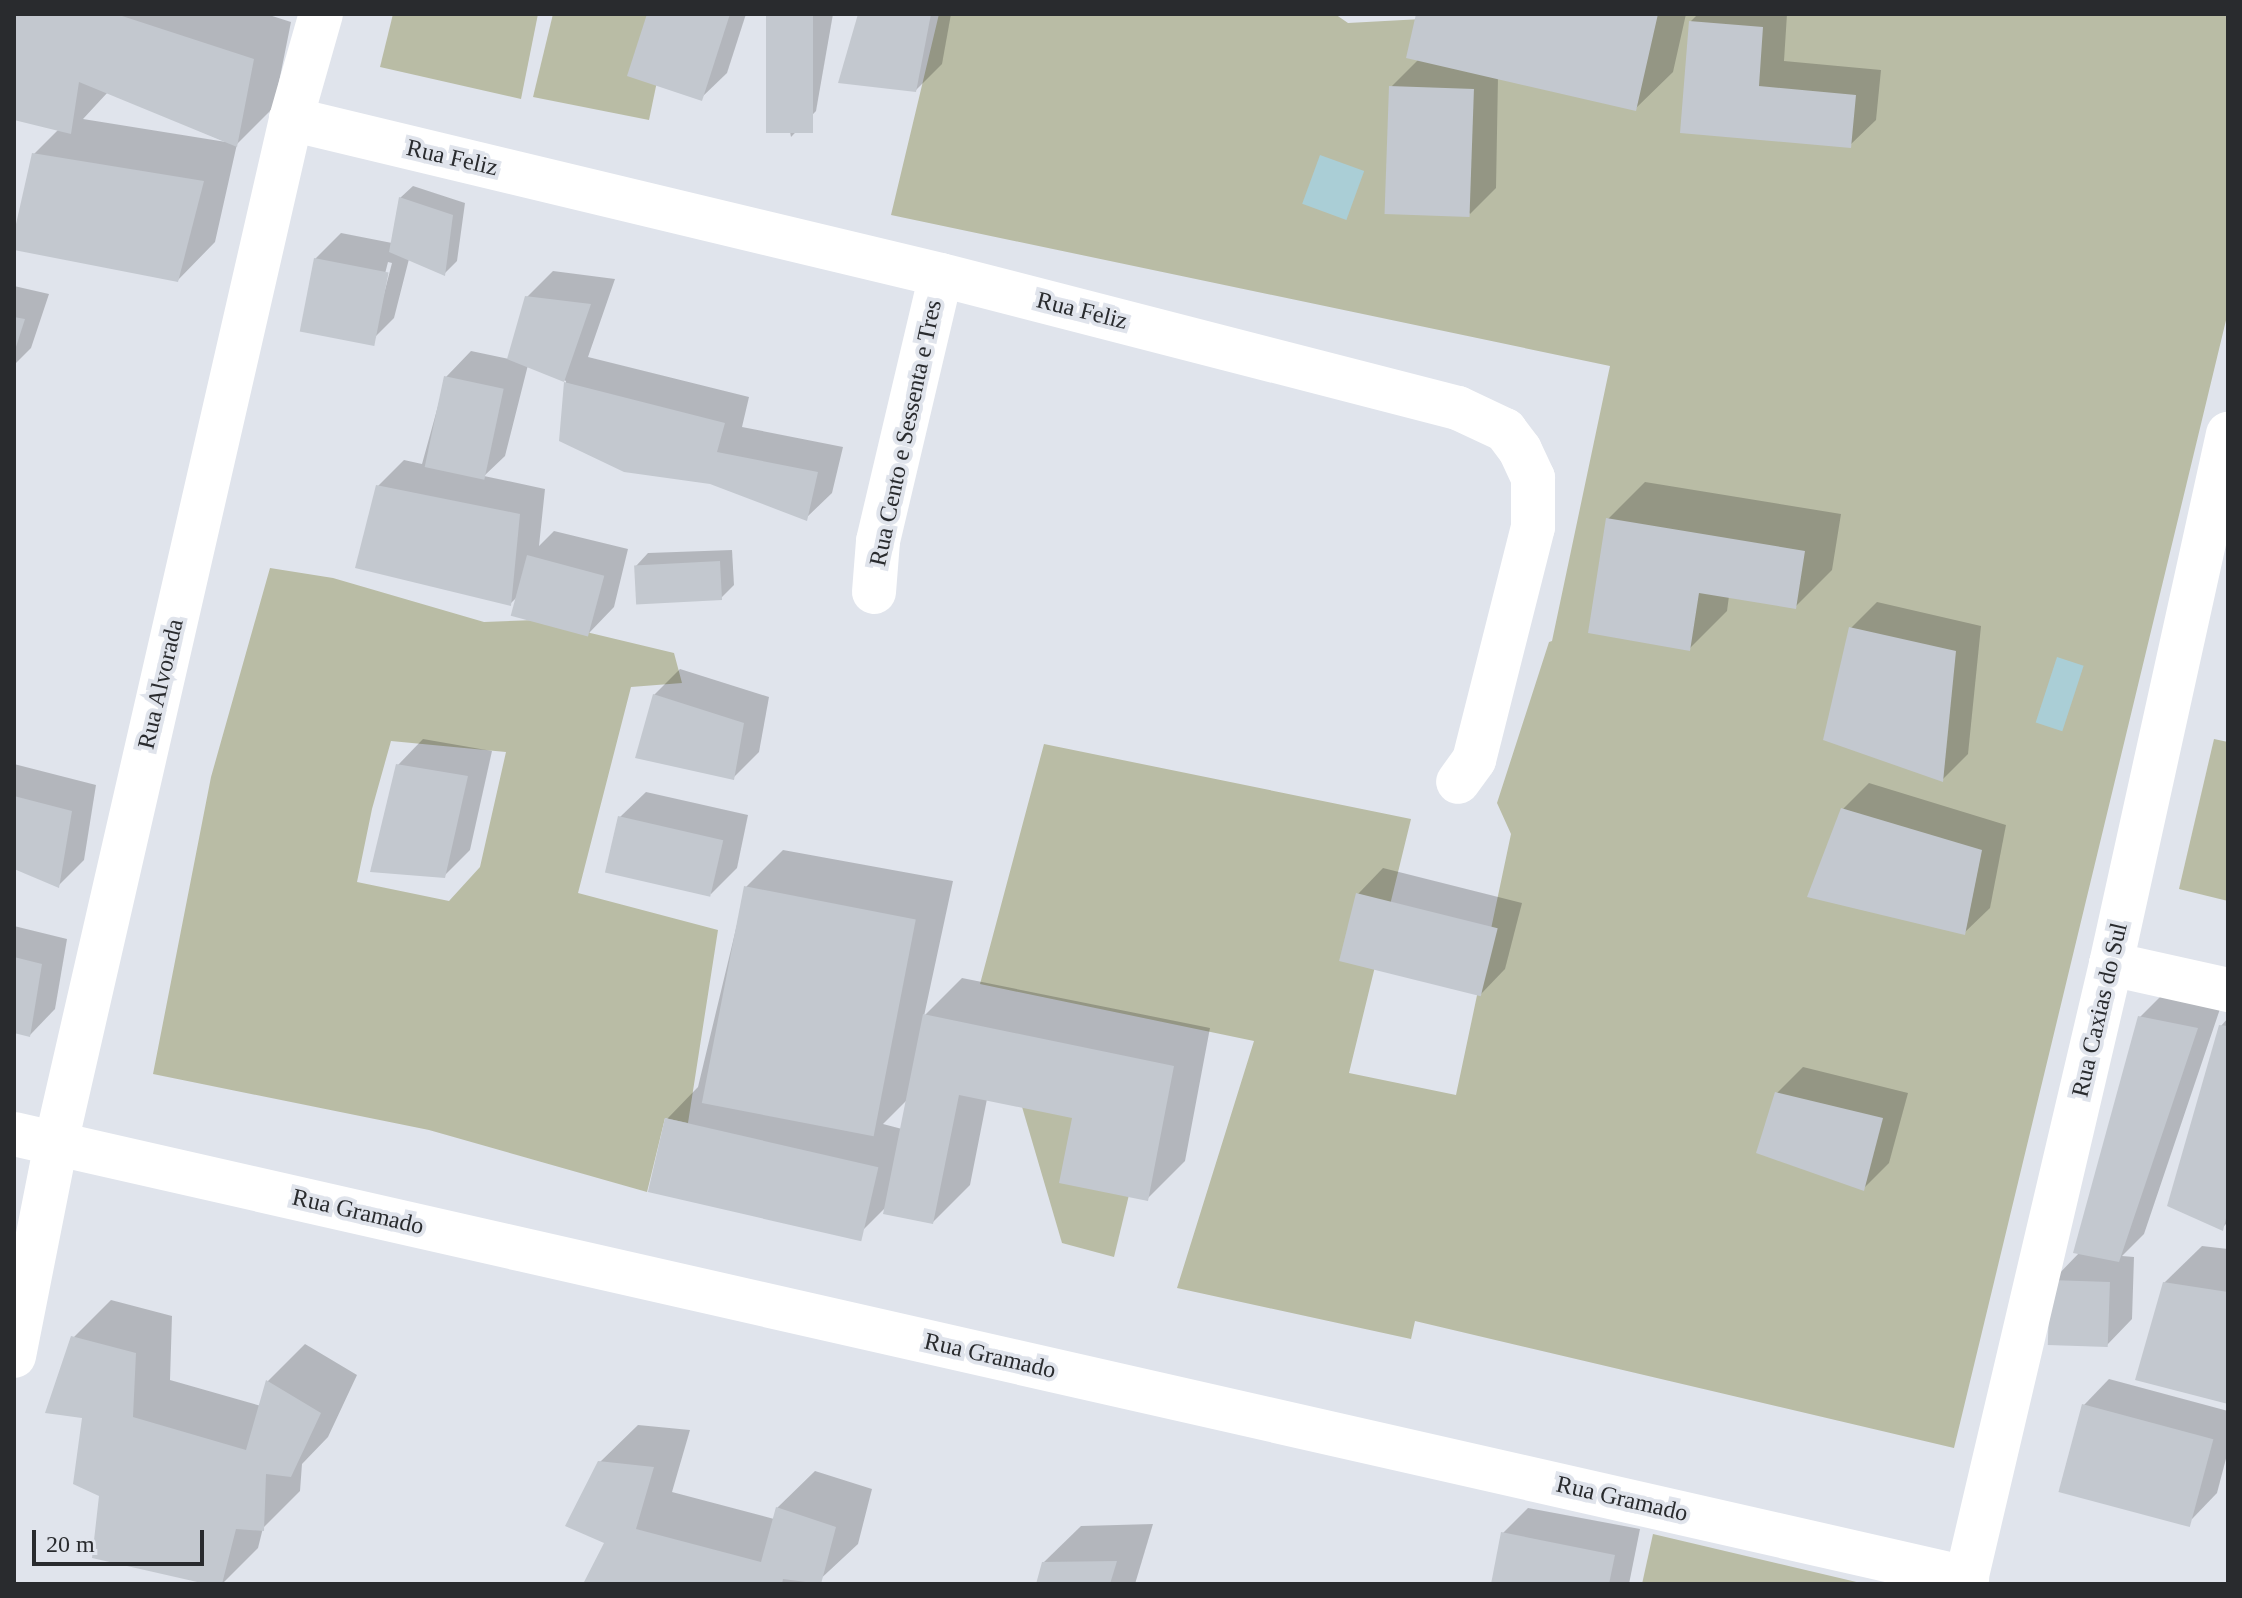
<!DOCTYPE html>
<style>
body{margin:0}
#map{position:relative;width:2242px;height:1598px;overflow:hidden;background:#e0e4ec;font-family:Georgia,serif}
div>[style]{position:absolute}
.green>*{inset:0;background:#b9bca5}
.water>*{inset:0;background:#aaced6;transform-origin:0 0}
.shadow>*{inset:0;background:#0003}
.building>*{inset:0;background:#c3c8cf;transform-origin:0 0}
.minor>*{height:44px;margin:-22px;padding:0 22px;transform-origin:22px;border-radius:22px;background:#fff}
span{translate:-50% -50%;white-space:nowrap;text-align:center;line-height:1.15;-webkit-text-stroke:8px #e0e4ec;paint-order:stroke}
.street-label{font-size:24px;color:#292b2e}
.frame{position:absolute;inset:0;border:16px solid #292b2e;pointer-events:none}
.scale{position:absolute;left:32px;top:1530px;width:172px;height:36px;box-sizing:border-box;border:4px solid #292b2e;border-top:0;padding-left:10px;font-size:24px;line-height:28px;white-space:nowrap;color:#292b2e;-webkit-text-stroke:6px #e0e4ec;paint-order:stroke}
</style>
<div id="map">
<div class="green">
<div style="clip-path:polygon(393px 14px,538px 14px,521px 99px,380px 67px)"></div>
<div style="clip-path:polygon(553px 14px,671px 14px,649px 120px,533px 97px)"></div>
<div style="clip-path:polygon(939px 14px,1335px 14px,1348px 23px,1477px 16px,1521px 29px,1527px 14px,2228px 14px,2228px 312px,1954px 1448px,1415px 1321px,1411px 1339px,1177px 1288px,1254px 1041px,980px 984px,1044px 744px,1411px 819px,1349px 1073px,1456px 1095px,1511px 834px,1497px 803px,1549px 642px,1552px 641px,1610px 366px,891px 215px)"></div>
<div style="clip-path:polygon(evenodd,270px 568px,333px 578px,484px 622px,536px 620px,674px 653px,682px 683px,631px 687px,578px 893px,718px 930px,688px 1123px,665px 1118px,647px 1192px,429px 1130px,153px 1074px,211px 777px,270px 568px,391px 741px,506px 752px,480px 867px,449px 901px,357px 882px,372px 809px,391px 741px)"></div>
<div style="clip-path:polygon(2214px 739px,2228px 742px,2228px 901px,2179px 889px)"></div>
<div style="clip-path:polygon(1020px 1100px,1116px 1106px,1135px 1170px,1114px 1257px,1062px 1243px)"></div>
<div style="clip-path:polygon(1653px 1534px,1865px 1584px,1642px 1584px)"></div>
</div>
<div class="water">
<div style="left:1320px;top:155px;width:47px;height:52px;rotate:20deg"></div>
<div style="left:2057px;top:657px;width:28px;height:69px;rotate:18deg"></div>
</div>
<div class="shadow">
<div style="clip-path:polygon(evenodd,14px 14px,266px 14px,291px 22px,274px 107px,237px 144px,215px 242px,178px 280px,14px 248px,34px 154px,59px 129px,14px 118px,14px 14px,108px 92px,226px 142px,83px 119px,108px 92px)"></div>
<div style="clip-path:polygon(649px 14px,746px 14px,727px 73px,701px 98px)"></div>
<div style="clip-path:polygon(768px 14px,833px 14px,816px 111px,791px 137px)"></div>
<div style="clip-path:polygon(860px 14px,951px 14px,942px 64px,916px 90px)"></div>
<div style="clip-path:polygon(1418px 14px,1686px 14px,1673px 72px,1635px 109px,1498px 77px,1496px 188px,1470px 214px,1391px 87px,1419px 59px,1408px 56px)"></div>
<div style="clip-path:polygon(1698px 14px,1787px 14px,1784px 61px,1881px 70px,1876px 120px,1850px 145px,1682px 131px,1691px 21px)"></div>
<div style="clip-path:polygon(evenodd,413px 186px,465px 203px,457px 261px,444px 274px,409px 259px,394px 318px,368px 344px,315px 259px,341px 233px,392px 243px,400px 198px,413px 186px,388px 262px,392px 263px,378px 317px,374px 317px,388px 262px)"></div>
<div style="clip-path:polygon(553px 271px,615px 279px,588px 357px,749px 397px,742px 427px,843px 447px,832px 493px,806px 518px,710px 482px,561px 440px,566px 381px,528px 365px,505px 456px,484px 476px,545px 489px,539px 546px,554px 531px,628px 549px,614px 607px,589px 633px,519px 595px,510px 604px,378px 486px,404px 460px,422px 464px,446px 377px,471px 351px,509px 359px,527px 297px)"></div>
<div style="clip-path:polygon(14px 286px,49px 294px,31px 348px,14px 365px)"></div>
<div style="clip-path:polygon(1645px 482px,1841px 514px,1832px 570px,1795px 607px,1729px 596px,1727px 611px,1689px 649px,1608px 519px)"></div>
<div style="clip-path:polygon(732px 550px,734px 585px,721px 598px,636px 566px,648px 553px)"></div>
<div style="clip-path:polygon(1877px 602px,1981px 626px,1968px 754px,1942px 780px,1851px 628px)"></div>
<div style="clip-path:polygon(680px 669px,769px 697px,759px 752px,733px 778px,654px 695px)"></div>
<div style="clip-path:polygon(423px 739px,492px 751px,470px 850px,444px 876px,398px 765px)"></div>
<div style="clip-path:polygon(14px 764px,96px 785px,84px 860px,59px 885px,14px 867px)"></div>
<div style="clip-path:polygon(1869px 783px,2006px 825px,1990px 908px,1964px 933px,1843px 809px)"></div>
<div style="clip-path:polygon(646px 792px,748px 815px,737px 868px,711px 894px,620px 817px)"></div>
<div style="clip-path:polygon(evenodd,783px 850px,953px 881px,924px 1016px,962px 978px,1210px 1028px,1185px 1161px,1147px 1199px,1074px 1117px,987px 1099px,970px 1185px,933px 1222px,887px 1206px,859px 1234px,667px 1119px,698px 1087px,746px 887px,783px 850px,908px 1099px,902px 1129px,883px 1124px,908px 1099px)"></div>
<div style="clip-path:polygon(1383px 868px,1522px 903px,1505px 969px,1480px 995px,1358px 894px)"></div>
<div style="clip-path:polygon(14px 926px,67px 939px,55px 1009px,30px 1035px,14px 1031px)"></div>
<div style="clip-path:polygon(2165px 992px,2222px 1003px,2144px 1234px,2122px 1256px,2134px 1257px,2132px 1319px,2107px 1345px,2052px 1281px,2080px 1252px,2139px 1018px)"></div>
<div style="clip-path:polygon(2228px 1018px,2228px 1222px,2222px 1228px,2221px 1026px)"></div>
<div style="clip-path:polygon(1803px 1067px,1908px 1093px,1889px 1163px,1863px 1189px,1777px 1093px)"></div>
<div style="clip-path:polygon(2202px 1246px,2228px 1249px,2228px 1402px,2164px 1283px)"></div>
<div style="clip-path:polygon(111px 1300px,172px 1316px,170px 1380px,261px 1406px,268px 1381px,305px 1344px,357px 1375px,328px 1437px,302px 1464px,300px 1491px,263px 1528px,258px 1548px,222px 1584px,215px 1584px,101px 1494px,84px 1417px,73px 1338px)"></div>
<div style="clip-path:polygon(2109px 1379px,2228px 1411px,2228px 1451px,2217px 1493px,2192px 1519px,2084px 1405px)"></div>
<div style="clip-path:polygon(638px 1425px,690px 1430px,672px 1492px,774px 1519px,777px 1508px,815px 1471px,872px 1489px,858px 1544px,815px 1584px,585px 1584px,607px 1542px,600px 1462px)"></div>
<div style="clip-path:polygon(1528px 1508px,1640px 1529px,1629px 1584px,1493px 1584px,1503px 1533px)"></div>
<div style="clip-path:polygon(1153px 1524px,1135px 1584px,1038px 1584px,1043px 1563px,1081px 1526px)"></div>
</div>
<div class="building">
<div style="clip-path:polygon(14px 14px,116px 14px,254px 59px,237px 147px,79px 82px,71px 134px,14px 120px)"></div>
<div style="clip-path:polygon(647px 14px,730px 14px,702px 101px,627px 76px)"></div>
<div style="left:766px;top:14px;width:47px;height:119px"></div>
<div style="clip-path:polygon(858px 14px,931px 14px,916px 92px,838px 83px)"></div>
<div style="clip-path:polygon(1416px 14px,1587px 15px,1658px 14px,1636px 111px,1406px 58px)"></div>
<div style="clip-path:polygon(1689px 21px,1763px 27px,1759px 86px,1856px 95px,1851px 148px,1680px 133px)"></div>
<div style="left:1389px;top:86px;width:85px;height:128px;rotate:2deg"></div>
<div style="clip-path:polygon(32px 153px,204px 181px,178px 282px,14px 250px,14px 233px)"></div>
<div style="clip-path:polygon(399px 197px,453px 215px,445px 276px,389px 252px)"></div>
<div style="left:314px;top:258px;width:76px;height:75px;rotate:11deg"></div>
<div style="clip-path:polygon(525px 296px,591px 304px,564px 382px,507px 359px)"></div>
<div style="clip-path:polygon(14px 317px,25px 319px,15px 350px,14px 350px)"></div>
<div style="left:444px;top:376px;width:61px;height:93px;rotate:12deg"></div>
<div style="clip-path:polygon(564px 382px,725px 423px,717px 452px,818px 472px,807px 521px,710px 484px,624px 472px,559px 441px)"></div>
<div style="clip-path:polygon(376px 485px,520px 514px,511px 606px,355px 568px)"></div>
<div style="clip-path:polygon(1606px 518px,1805px 551px,1796px 609px,1699px 593px,1690px 651px,1588px 633px)"></div>
<div style="left:527px;top:555px;width:80px;height:63px;rotate:15deg"></div>
<div style="left:720px;top:561px;width:39px;height:86px;rotate:87deg"></div>
<div style="clip-path:polygon(1849px 627px,1956px 651px,1943px 782px,1823px 740px)"></div>
<div style="clip-path:polygon(653px 694px,744px 723px,734px 780px,635px 758px)"></div>
<div style="clip-path:polygon(396px 764px,468px 776px,445px 878px,370px 872px)"></div>
<div style="clip-path:polygon(14px 796px,72px 811px,59px 888px,14px 869px)"></div>
<div style="clip-path:polygon(1841px 808px,1982px 850px,1965px 935px,1807px 897px)"></div>
<div style="left:618px;top:816px;width:108px;height:58px;rotate:13deg"></div>
<div style="left:744px;top:886px;width:175px;height:221px;rotate:11deg"></div>
<div style="left:1356px;top:893px;width:146px;height:70px;rotate:14deg"></div>
<div style="clip-path:polygon(14px 957px,42px 964px,30px 1037px,14px 1033px)"></div>
<div style="clip-path:polygon(923px 1014px,1174px 1066px,1148px 1201px,1059px 1183px,1072px 1118px,959px 1095px,933px 1224px,883px 1214px)"></div>
<div style="clip-path:polygon(2138px 1016px,2198px 1028px,2119px 1262px,2073px 1253px)"></div>
<div style="clip-path:polygon(2219px 1025px,2228px 1026px,2228px 1210px,2223px 1231px,2167px 1206px)"></div>
<div style="clip-path:polygon(1775px 1092px,1883px 1118px,1864px 1191px,1756px 1153px)"></div>
<div style="left:665px;top:1118px;width:219px;height:76px;rotate:13deg"></div>
<div style="left:2050px;top:1280px;width:60px;height:65px;rotate:2deg"></div>
<div style="clip-path:polygon(2163px 1282px,2228px 1292px,2228px 1404px,2135px 1380px)"></div>
<div style="clip-path:polygon(71px 1336px,136px 1353px,133px 1417px,246px 1450px,266px 1380px,321px 1413px,291px 1477px,266px 1474px,264px 1531px,236px 1529px,222px 1584px,206px 1584px,92px 1558px,99px 1496px,73px 1484px,82px 1418px,45px 1413px)"></div>
<div style="left:2082px;top:1404px;width:136px;height:91px;rotate:15deg"></div>
<div style="clip-path:polygon(598px 1461px,654px 1467px,636px 1529px,761px 1562px,776px 1507px,836px 1527px,821px 1584px,783px 1579px,782px 1584px,583px 1584px,604px 1543px,565px 1526px)"></div>
<div style="clip-path:polygon(1501px 1532px,1615px 1555px,1609px 1584px,1491px 1584px)"></div>
<div style="clip-path:polygon(1117px 1561px,1110px 1584px,1036px 1584px,1042px 1562px)"></div>
</div>
<div class="minor">
<div style="left:291px;top:119px;width:668px;rotate:13.5deg"></div>
<div style="left:941px;top:275px;width:534px;rotate:14.43deg"></div>
<div style="left:1458px;top:408px;width:52px;rotate:25.1deg"></div>
<div style="left:1505px;top:430px;width:25px;rotate:53deg"></div>
<div style="left:1520px;top:450px;width:31px;rotate:65deg"></div>
<div style="left:1533px;top:478px;width:49px;rotate:90deg"></div>
<div style="left:1533px;top:527px;width:240px;rotate:104.2deg"></div>
<div style="left:1474px;top:760px;width:27px;rotate:126deg"></div>
<div style="left:874px;top:592px;width:51px;rotate:-85.5deg"></div>
<div style="left:878px;top:541px;width:273px;rotate:-76.7deg"></div>
<div style="left:2111px;top:964px;width:120px;rotate:12.5deg"></div>
<div style="left:14px;top:1134px;width:2003px;rotate:12.81deg"></div>
<div style="left:14px;top:1356px;width:217px;rotate:-78.8deg"></div>
<div style="left:56px;top:1143px;width:1051px;rotate:-77.07deg"></div>
<div style="left:291px;top:119px;width:109px;rotate:-74.1deg"></div>
<div style="left:1965px;top:1584px;width:637px;rotate:-76.75deg"></div>
<div style="left:2111px;top:964px;width:543px;rotate:-77.55deg"></div>
</div>
<div class="street-label">
<span style="left:452px;top:158px;rotate:13deg">Rua Feliz</span>
<span style="left:1082px;top:311px;rotate:14deg">Rua Feliz</span>
<span style="left:906px;top:433px;rotate:-78deg">Rua Cento e Sessenta e Tres</span>
<span style="left:161px;top:684px;rotate:-77deg">Rua Alvorada</span>
<span style="left:2100px;top:1010px;rotate:-77deg">Rua Caxias do Sul</span>
<span style="left:358px;top:1212px;rotate:13deg">Rua Gramado</span>
<span style="left:990px;top:1356px;rotate:13deg">Rua Gramado</span>
<span style="left:1622px;top:1499px;rotate:13deg">Rua Gramado</span>
</div>
<div class="frame"></div>
<div class="scale">20 m</div>
</div>
